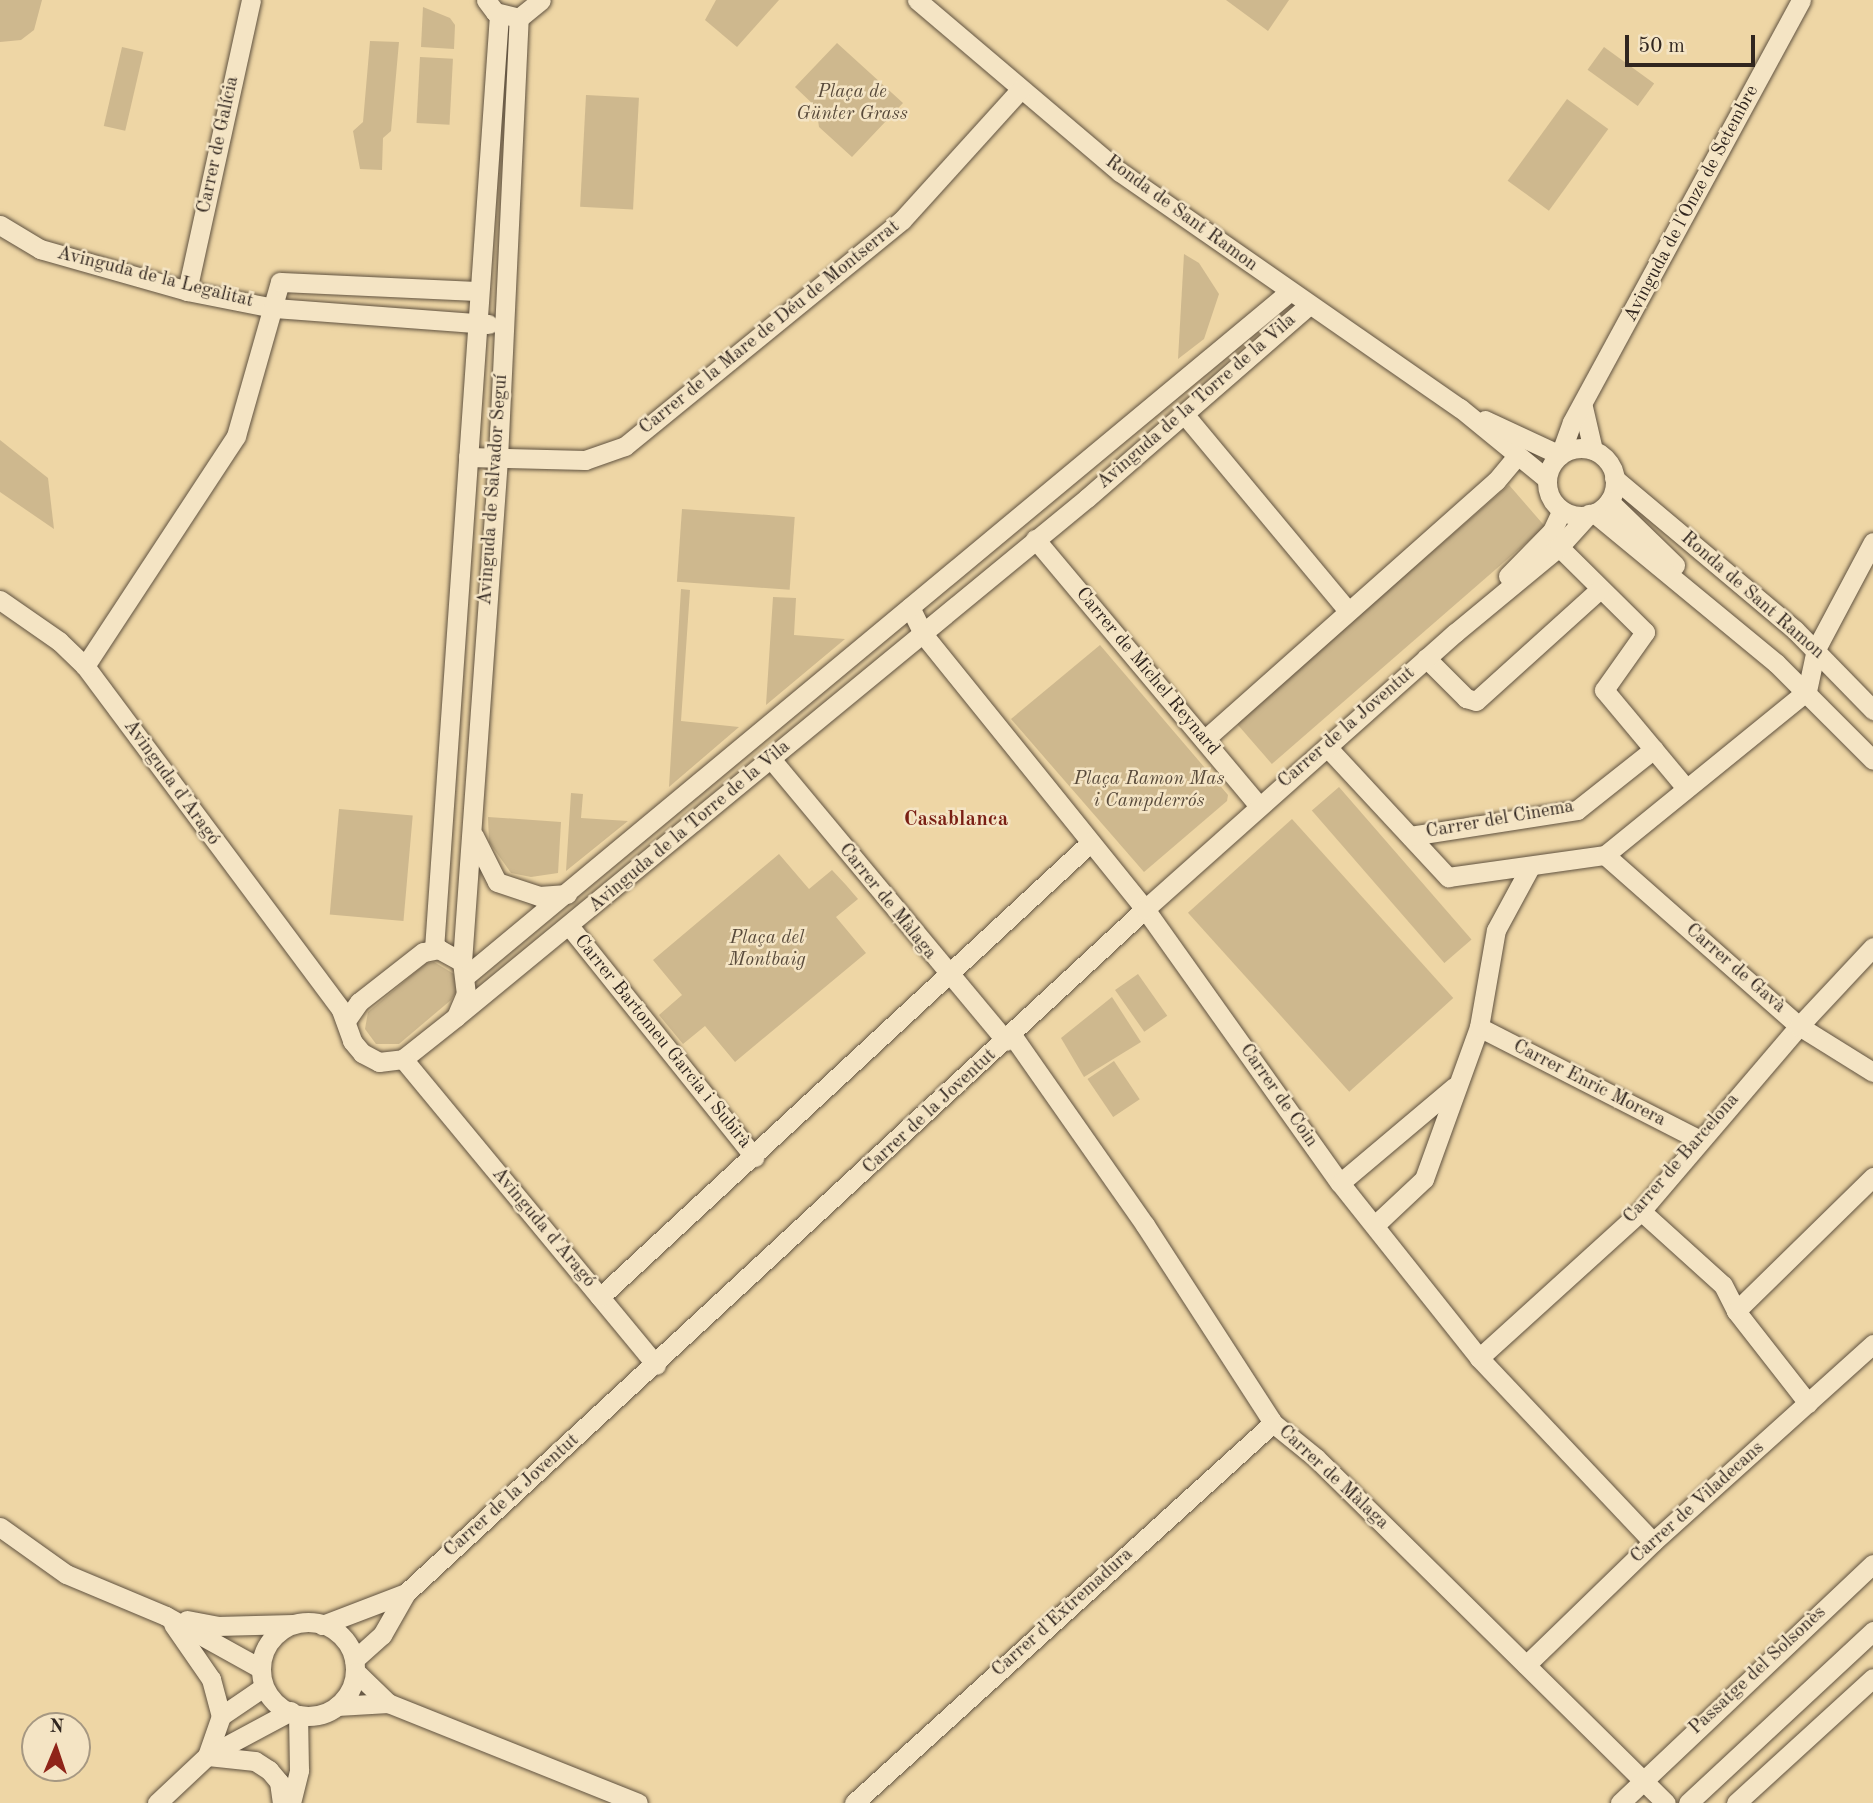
<!DOCTYPE html>
<meta charset="utf-8">
<style>
body{margin:0}
#map{position:relative;width:1873px;height:1803px;overflow:hidden;background:#eed6a5;font-family:"Old Standard TT",serif}
div>[style]{position:absolute}
.green>*{inset:0;background:#ceb88e;transform-origin:0 0}
.roads{filter:drop-shadow(0 0 2px #605240) drop-shadow(0 0 2px #605240)}
.minor>*{height:19px;margin:-9.5px;padding:0 9.5px;transform-origin:9.5px;border-radius:9.5px;background:#f4e4c4}
.minor>.ring{margin:-9.5px;padding:0;box-sizing:content-box;background:none;border:19px solid #f4e4c4;border-radius:50%}
span{translate:-50% -50%;white-space:nowrap;text-align:center;line-height:1.15;-webkit-text-stroke:5px #f4e4c4;paint-order:stroke}
.park-label{font-size:19px;color:#584a3b;font-style:italic}
.street-label{font-size:19px;color:#31261f}
.neighbourhood-label{font-size:21px;color:#7a1f14;font-weight:700}
.north{position:absolute;left:21px;top:1712px;width:70px;height:70px;box-sizing:border-box;background:#f4e4c4;border:2px solid #a69882;border-radius:50%;rotate:2deg;font-size:19px;font-weight:700;line-height:28px;text-align:center;color:#31261f}
.north::after{content:'';display:block;margin:auto;width:24px;height:32px;background:#8f2418;clip-path:polygon(50% 0,100% 100%,50% 72%,0 100%)}
.scale{position:absolute;left:1625px;top:35px;width:130px;height:32px;box-sizing:border-box;border:4px solid #31261f;border-top:0;padding-left:9px;font-size:21px;line-height:24px;white-space:nowrap;color:#31261f;-webkit-text-stroke:5px #f4e4c4;paint-order:stroke}
</style>
<div id="map">
<div class="green">
<div style="clip-path:polygon(0 0,42px 0,34px 30px,21px 40px,0 42px)"></div>
<div style="clip-path:polygon(716px 0,779px 0,737px 47px,705px 20px)"></div>
<div style="clip-path:polygon(1226px 0,1289px 0,1268px 31px)"></div>
<div style="clip-path:polygon(423px 7px,450px 18px,455px 25px,454px 49px,421px 47px)"></div>
<div style="clip-path:polygon(370px 41px,399px 42px,391px 131px,383px 138px,382px 170px,360px 169px,353px 131px,363px 122px)"></div>
<div style="clip-path:polygon(837px 43px,903px 103px,852px 157px,819px 127px,816px 107px,795px 87px)"></div>
<div style="left:122px;top:47px;width:22px;height:81px;rotate:13deg"></div>
<div style="left:1604px;top:47px;width:62px;height:28px;rotate:36deg"></div>
<div style="left:420px;top:57px;width:33px;height:66px;rotate:3deg"></div>
<div style="left:586px;top:95px;width:53px;height:112px;rotate:3deg"></div>
<div style="left:1567px;top:99px;width:51px;height:101px;rotate:36deg"></div>
<div style="clip-path:polygon(1184px 254px,1199px 263px,1219px 294px,1204px 339px,1178px 359px)"></div>
<div style="clip-path:polygon(0 440px,48px 478px,54px 529px,0 492px)"></div>
<div style="left:1509px;top:485px;width:55px;height:362px;rotate:49deg"></div>
<div style="left:682px;top:509px;width:113px;height:73px;rotate:4deg"></div>
<div style="clip-path:polygon(681px 589px,690px 590px,681px 721px,739px 727px,669px 787px)"></div>
<div style="clip-path:polygon(773px 597px,796px 598px,794px 635px,845px 639px,766px 705px)"></div>
<div style="clip-path:polygon(1100px 645px,1228px 795px,1227px 801px,1144px 872px,1011px 719px)"></div>
<div style="left:1339px;top:787px;width:202px;height:36px;rotate:49deg"></div>
<div style="clip-path:polygon(571px 793px,583px 794px,581px 818px,628px 821px,566px 871px)"></div>
<div style="left:339px;top:809px;width:74px;height:106px;rotate:5deg"></div>
<div style="clip-path:polygon(488px 817px,561px 822px,558px 873px,531px 877px,511px 873px,489px 842px)"></div>
<div style="left:1292px;top:819px;width:241px;height:140px;rotate:48deg"></div>
<div style="clip-path:polygon(779px 854px,809px 889px,832px 870px,846px 885px,858px 899px,836px 917px,866px 953px,735px 1062px,705px 1026px,683px 1044px,659px 1015px,682px 995px,653px 960px)"></div>
<div style="clip-path:polygon(434px 962px,454px 974px,456px 992px,451px 1000px,399px 1044px,376px 1044px,365px 1029px,368px 1012px,425px 964px)"></div>
<div style="left:1138px;top:974px;width:51px;height:28px;rotate:55deg"></div>
<div style="clip-path:polygon(1112px 997px,1141px 1042px,1084px 1077px,1061px 1038px)"></div>
<div style="left:1114px;top:1061px;width:46px;height:32px;rotate:56deg"></div>
</div>
<div class="roads">
<div class="minor">
<div style="left:486px;top:0;width:15px;rotate:53deg"></div>
<div style="left:495px;top:12px;width:25px;rotate:14deg"></div>
<div style="left:519px;top:18px;width:28px;rotate:-39deg"></div>
<div style="left:917px;top:0;width:266px;rotate:40.3deg"></div>
<div style="left:1120px;top:172px;width:414px;rotate:34.8deg"></div>
<div style="left:1460px;top:408px;width:112px;rotate:39.2deg"></div>
<div style="left:0;top:225px;width:47px;rotate:31deg"></div>
<div style="left:40px;top:249px;width:153px;rotate:15.9deg"></div>
<div style="left:187px;top:291px;width:89px;rotate:11.1deg"></div>
<div style="left:274px;top:308px;width:215px;rotate:4.3deg"></div>
<div style="left:187px;top:291px;width:298px;rotate:-77.6deg"></div>
<div style="left:1583px;top:407px;width:44px;rotate:76.9deg"></div>
<div style="left:1184px;top:414px;width:256px;rotate:50.2deg"></div>
<div style="left:1485px;top:420px;width:83px;rotate:25deg"></div>
<div class="ring" style="left:1547px;top:448px;width:49px;height:49px"></div>
<div style="left:1560px;top:455px;width:35px;rotate:-70deg"></div>
<div style="left:1572px;top:422px;width:480px;rotate:-61.5deg"></div>
<div style="left:468px;top:457px;width:117px;rotate:1.5deg"></div>
<div style="left:585px;top:460px;width:42px;rotate:-19.3deg"></div>
<div style="left:625px;top:446px;width:357px;rotate:-39.2deg"></div>
<div style="left:902px;top:220px;width:176px;rotate:-47.8deg"></div>
<div style="left:1614px;top:478px;width:236px;rotate:40deg"></div>
<div style="left:1795px;top:630px;width:112px;rotate:45.7deg"></div>
<div style="left:1609px;top:501px;width:92px;rotate:44.1deg"></div>
<div style="left:1594px;top:513px;width:236px;rotate:39.5deg"></div>
<div style="left:1776px;top:663px;width:137px;rotate:45deg"></div>
<div style="left:1035px;top:539px;width:349px;rotate:50deg"></div>
<div style="left:1559px;top:547px;width:121px;rotate:44.7deg"></div>
<div style="left:1645px;top:632px;width:71px;rotate:125.3deg"></div>
<div style="left:1604px;top:690px;width:128px;rotate:50.1deg"></div>
<div style="left:1508px;top:576px;width:63px;rotate:-45.6deg"></div>
<div style="left:1552px;top:531px;width:23px;rotate:-65deg"></div>
<div style="left:0;top:600px;width:72px;rotate:34.8deg"></div>
<div style="left:59px;top:641px;width:36px;rotate:44deg"></div>
<div style="left:85px;top:666px;width:429px;rotate:53.3deg"></div>
<div style="left:341px;top:1010px;width:33px;rotate:70deg"></div>
<div style="left:352px;top:1041px;width:16px;rotate:50deg"></div>
<div style="left:362px;top:1053px;width:19px;rotate:28deg"></div>
<div style="left:379px;top:1062px;width:24px;rotate:-7deg"></div>
<div style="left:403px;top:1059px;width:68px;rotate:-38.4deg"></div>
<div style="left:456px;top:1017px;width:25px;rotate:-67deg"></div>
<div style="left:466px;top:994px;width:32px;rotate:-97deg"></div>
<div style="left:462px;top:962px;width:26px;rotate:-151deg"></div>
<div style="left:439px;top:949px;width:16px;rotate:169deg"></div>
<div style="left:423px;top:952px;width:81px;rotate:142deg"></div>
<div style="left:359px;top:1002px;width:21px;rotate:125deg"></div>
<div style="left:910px;top:607px;width:30px;rotate:64deg"></div>
<div style="left:923px;top:634px;width:353px;rotate:51.1deg"></div>
<div style="left:1145px;top:909px;width:336px;rotate:54.6deg"></div>
<div style="left:1340px;top:1183px;width:223px;rotate:51.5deg"></div>
<div style="left:1479px;top:1358px;width:253px;rotate:46.6deg"></div>
<div style="left:1426px;top:658px;width:57px;rotate:45deg"></div>
<div style="left:1466px;top:698px;width:10px;rotate:17deg"></div>
<div style="left:1476px;top:701px;width:166px;rotate:-42.1deg"></div>
<div style="left:85px;top:666px;width:275px;rotate:-56.7deg"></div>
<div style="left:236px;top:436px;width:160px;rotate:-74.1deg"></div>
<div style="left:280px;top:282px;width:198px;rotate:2.6deg"></div>
<div style="left:1807px;top:691px;width:43px;rotate:-77.9deg"></div>
<div style="left:1816px;top:649px;width:121px;rotate:-62deg"></div>
<div style="left:1204px;top:740px;width:390px;rotate:-41.6deg"></div>
<div style="left:1496px;top:481px;width:33px;rotate:-50deg"></div>
<div style="left:1327px;top:747px;width:178px;rotate:47.1deg"></div>
<div style="left:1448px;top:877px;width:159px;rotate:-8deg"></div>
<div style="left:1605px;top:855px;width:260px;rotate:-39.1deg"></div>
<div style="left:771px;top:759px;width:367px;rotate:50.2deg"></div>
<div style="left:474px;top:836px;width:51px;rotate:63.4deg"></div>
<div style="left:497px;top:882px;width:44px;rotate:18.4deg"></div>
<div style="left:539px;top:896px;width:28px;rotate:-4deg"></div>
<div style="left:1410px;top:836px;width:169px;rotate:-8.8deg"></div>
<div style="left:1577px;top:810px;width:98px;rotate:-38.4deg"></div>
<div style="left:1605px;top:855px;width:259px;rotate:41.4deg"></div>
<div style="left:1799px;top:1026px;width:87px;rotate:31.9deg"></div>
<div style="left:570px;top:927px;width:295px;rotate:51.3deg"></div>
<div style="left:434px;top:949px;width:937px;rotate:-86.02deg"></div>
<div style="left:462px;top:962px;width:505px;rotate:-85.91deg"></div>
<div style="left:498px;top:458px;width:441px;rotate:-87.3deg"></div>
<div style="left:467px;top:975px;width:1069px;rotate:-39.72deg"></div>
<div style="left:456px;top:1017px;width:817px;rotate:-39.44deg"></div>
<div style="left:1087px;top:498px;width:293px;rotate:-41deg"></div>
<div style="left:1479px;top:1027px;width:248px;rotate:27.1deg"></div>
<div style="left:1012px;top:1035px;width:232px;rotate:55deg"></div>
<div style="left:1145px;top:1225px;width:236px;rotate:57.1deg"></div>
<div style="left:1273px;top:1423px;width:55px;rotate:39.1deg"></div>
<div style="left:1316px;top:1458px;width:491px;rotate:44.6deg"></div>
<div style="left:403px;top:1059px;width:397px;rotate:50.4deg"></div>
<div style="left:1340px;top:1183px;width:149px;rotate:-40.1deg"></div>
<div style="left:1641px;top:1211px;width:110px;rotate:42.1deg"></div>
<div style="left:1723px;top:1285px;width:29px;rotate:63deg"></div>
<div style="left:1736px;top:1311px;width:117px;rotate:52deg"></div>
<div style="left:1375px;top:1225px;width:67px;rotate:-43.2deg"></div>
<div style="left:1424px;top:1179px;width:162px;rotate:-70.1deg"></div>
<div style="left:1479px;top:1027px;width:98px;rotate:-80.1deg"></div>
<div style="left:1496px;top:930px;width:72px;rotate:-61.6deg"></div>
<div style="left:600px;top:1297px;width:669px;rotate:-42.82deg"></div>
<div style="left:1736px;top:1311px;width:192px;rotate:-44.4deg"></div>
<div style="left:1479px;top:1358px;width:219px;rotate:-42.2deg"></div>
<div style="left:1641px;top:1211px;width:243px;rotate:-49.5deg"></div>
<div style="left:1799px;top:1026px;width:108px;rotate:-46.9deg"></div>
<div style="left:0;top:1527px;width:81px;rotate:35.5deg"></div>
<div style="left:66px;top:1574px;width:108px;rotate:22.8deg"></div>
<div style="left:166px;top:1616px;width:107px;rotate:29deg"></div>
<div style="left:187px;top:1620px;width:31px;rotate:11deg"></div>
<div style="left:217px;top:1626px;width:76px;rotate:-1.5deg"></div>
<div class="ring" style="left:261px;top:1622px;width:75px;height:75px"></div>
<div style="left:173px;top:1624px;width:67px;rotate:55.4deg"></div>
<div style="left:211px;top:1679px;width:38px;rotate:75deg"></div>
<div style="left:221px;top:1716px;width:42px;rotate:109.3deg"></div>
<div style="left:322px;top:1625px;width:90px;rotate:-20.9deg"></div>
<div style="left:406px;top:1593px;width:1007px;rotate:-42.79deg"></div>
<div style="left:1145px;top:909px;width:415px;rotate:-41.7deg"></div>
<div style="left:1455px;top:633px;width:135px;rotate:-39.6deg"></div>
<div style="left:1559px;top:547px;width:45px;rotate:-47.7deg"></div>
<div style="left:354px;top:1660px;width:38px;rotate:-42deg"></div>
<div style="left:382px;top:1635px;width:48px;rotate:-60.3deg"></div>
<div style="left:1526px;top:1665px;width:177px;rotate:-44.1deg"></div>
<div style="left:1653px;top:1542px;width:296px;rotate:-42deg"></div>
<div style="left:356px;top:1672px;width:45px;rotate:44.1deg"></div>
<div style="left:388px;top:1703px;width:269px;rotate:21.8deg"></div>
<div style="left:337px;top:1706px;width:51px;rotate:-3.4deg"></div>
<div style="left:221px;top:1716px;width:50px;rotate:-34.3deg"></div>
<div style="left:208px;top:1756px;width:47px;rotate:6.1deg"></div>
<div style="left:255px;top:1761px;width:17px;rotate:33deg"></div>
<div style="left:269px;top:1770px;width:16px;rotate:50deg"></div>
<div style="left:279px;top:1782px;width:21px;rotate:82deg"></div>
<div style="left:157px;top:1803px;width:69px;rotate:-43.2deg"></div>
<div style="left:207px;top:1756px;width:95px;rotate:-28.2deg"></div>
<div style="left:291px;top:1803px;width:34px;rotate:-76deg"></div>
<div style="left:299px;top:1770px;width:55px;rotate:-91deg"></div>
<div style="left:854px;top:1803px;width:566px;rotate:-42.21deg"></div>
<div style="left:1620px;top:1803px;width:348px;rotate:-43.4deg"></div>
<div style="left:1688px;top:1803px;width:253px;rotate:-42.9deg"></div>
<div style="left:1736px;top:1803px;width:185px;rotate:-42.4deg"></div>
</div>
</div>
<div class="park-label">
<span style="left:852px;top:104px">Plaça de<br>Günter Grass</span>
<span style="left:1149px;top:791px">Plaça Ramon Mas<br>i Campderrós</span>
<span style="left:767px;top:950px">Plaça del<br>Montbaig</span>
</div>
<div class="street-label">
<span style="left:219px;top:145px;rotate:-78deg">Carrer de Galícia</span>
<span style="left:1692px;top:204px;rotate:-62deg">Avinguda de l'Onze de Setembre</span>
<span style="left:1181px;top:214px;rotate:36deg">Ronda de Sant Ramon</span>
<span style="left:155px;top:278px;rotate:14deg">Avinguda de la Legalitat</span>
<span style="left:770px;top:328px;rotate:-39deg">Carrer de la Mare de Déu de Montserrat</span>
<span style="left:1197px;top:402px;rotate:-41deg">Avinguda de la Torre de la Vila</span>
<span style="left:494px;top:490px;rotate:-86deg">Avinguda de Salvador Seguí</span>
<span style="left:1752px;top:596px;rotate:41deg">Ronda de Sant Ramon</span>
<span style="left:1147px;top:672px;rotate:50deg">Carrer de Michel Reynard</span>
<span style="left:1347px;top:728px;rotate:-41deg">Carrer de la Joventut</span>
<span style="left:171px;top:783px;rotate:54deg">Avinguda d'Aragó</span>
<span style="left:1500px;top:820px;rotate:-10deg">Carrer del Cinema</span>
<span style="left:690px;top:827px;rotate:-40deg">Avinguda de la Torre de la Vila</span>
<span style="left:887px;top:902px;rotate:51deg">Carrer de Màlaga</span>
<span style="left:1735px;top:969px;rotate:41deg">Carrer de Gavà</span>
<span style="left:662px;top:1042px;rotate:51deg">Carrer Bartomeu Garcia i Subirà</span>
<span style="left:1589px;top:1084px;rotate:27deg">Carrer Enric Morera</span>
<span style="left:1278px;top:1096px;rotate:55deg">Carrer de Coin</span>
<span style="left:930px;top:1112px;rotate:-43deg">Carrer de la Joventut</span>
<span style="left:1682px;top:1159px;rotate:-49deg">Carrer de Barcelona</span>
<span style="left:543px;top:1228px;rotate:50deg">Avinguda d'Aragó</span>
<span style="left:1333px;top:1478px;rotate:43deg">Carrer de Màlaga</span>
<span style="left:512px;top:1496px;rotate:-42deg">Carrer de la Joventut</span>
<span style="left:1698px;top:1503px;rotate:-42deg">Carrer de Viladecans</span>
<span style="left:1063px;top:1613px;rotate:-42deg">Carrer d'Extremadura</span>
<span style="left:1758px;top:1671px;rotate:-43deg">Passatge del Solsonès</span>
</div>
<div class="neighbourhood-label">
<span style="left:956px;top:820px">Casablanca</span>
</div>
<div class="north">N</div>
<div class="scale">50 m</div>
</div>
